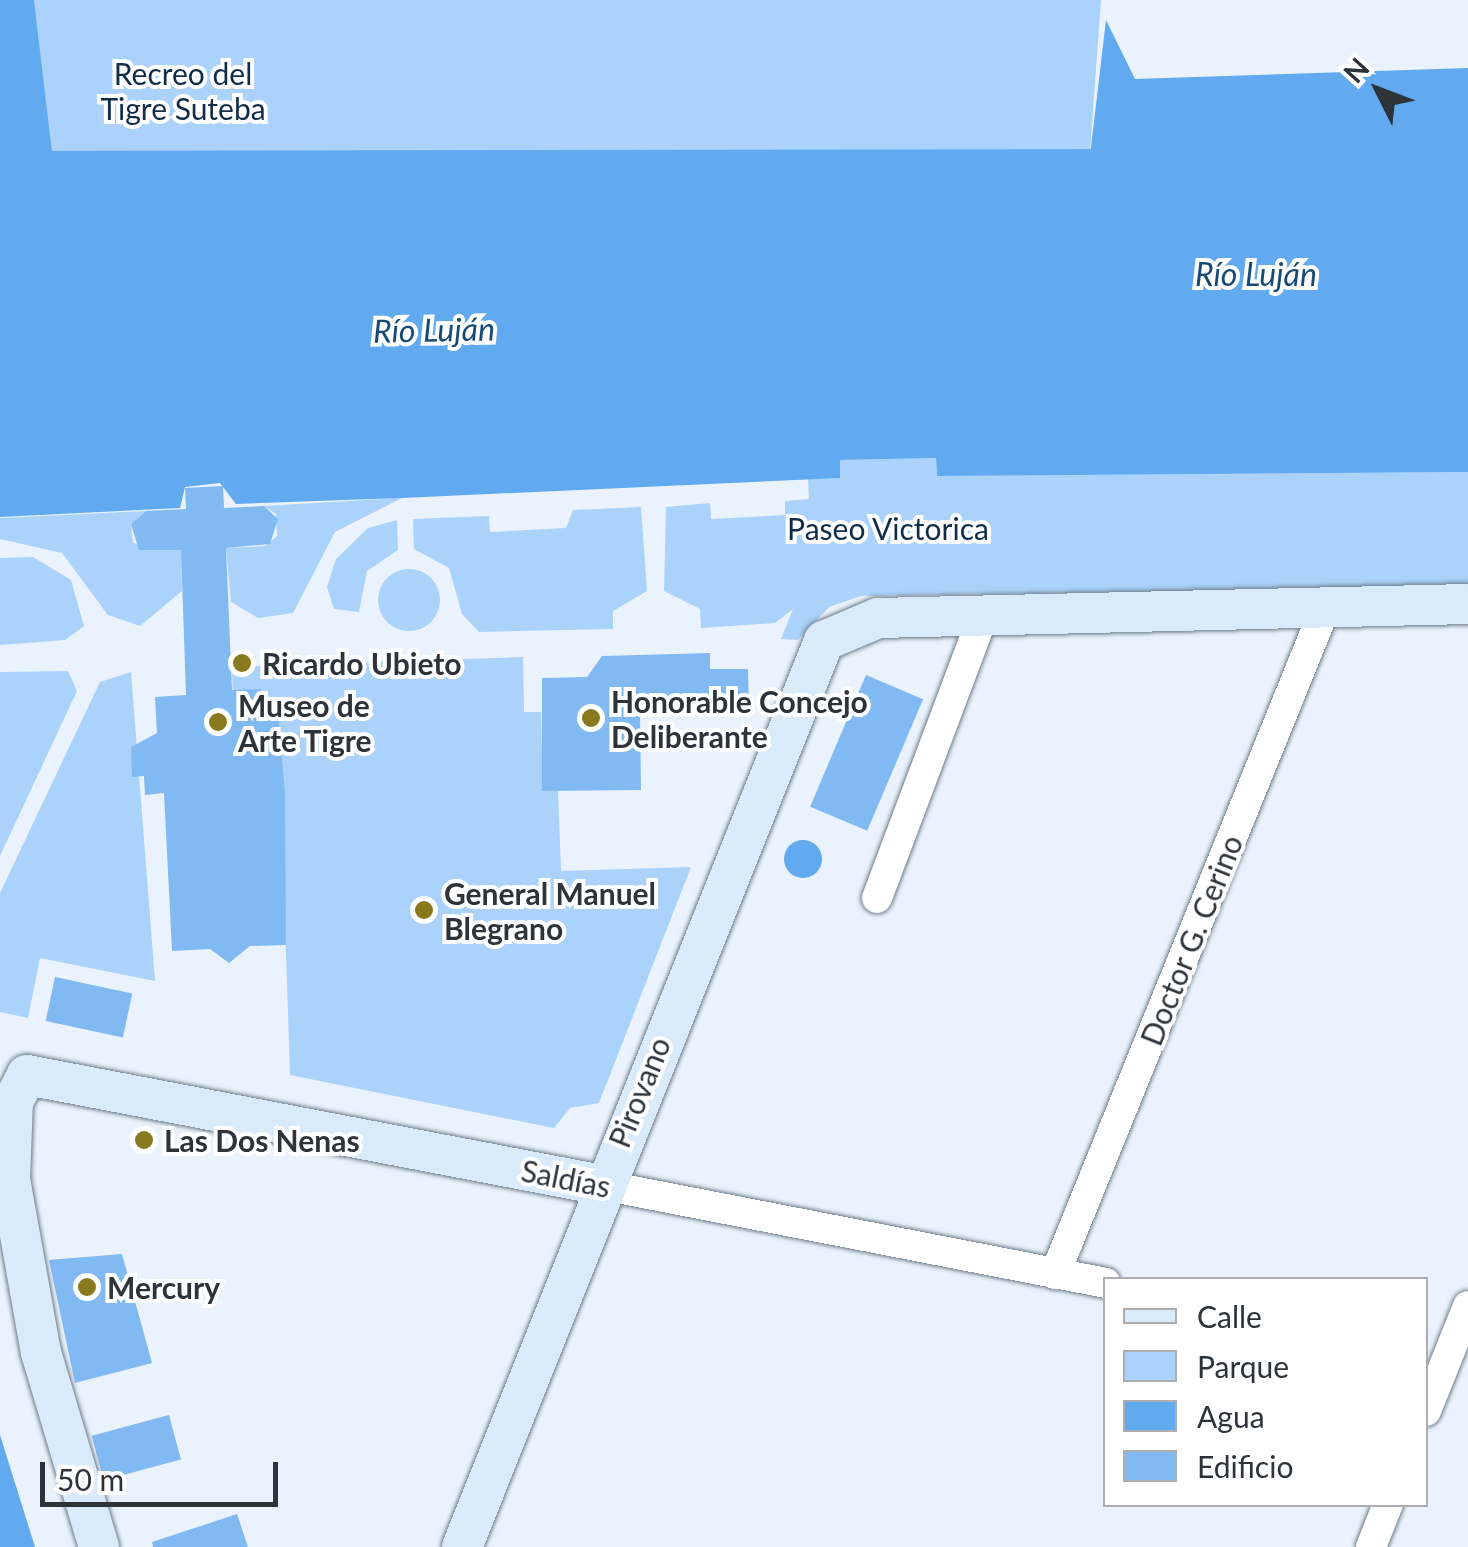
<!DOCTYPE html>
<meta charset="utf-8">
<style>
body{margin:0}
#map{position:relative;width:1468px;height:1547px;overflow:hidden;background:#eaf3fd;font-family:Lato,sans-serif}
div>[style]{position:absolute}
.green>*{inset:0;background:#abd2fa}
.round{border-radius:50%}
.water>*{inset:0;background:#61aaf0}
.canal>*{height:32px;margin:-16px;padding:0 16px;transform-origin:16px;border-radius:16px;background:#61aaf0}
.building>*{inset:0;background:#81baf3;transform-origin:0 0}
.roads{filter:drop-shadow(0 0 2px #6e7c8a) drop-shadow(0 0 2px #6e7c8a)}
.street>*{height:30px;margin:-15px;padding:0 15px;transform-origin:15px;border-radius:15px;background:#fff}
.secondary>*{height:40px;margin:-20px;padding:0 20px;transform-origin:20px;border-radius:20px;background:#d9eafb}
.dots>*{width:28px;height:28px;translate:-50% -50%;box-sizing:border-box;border:5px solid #fff;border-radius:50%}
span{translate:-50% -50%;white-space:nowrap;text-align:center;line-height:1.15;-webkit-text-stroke:8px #fff;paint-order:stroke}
.park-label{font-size:30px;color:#0f2d49}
.poi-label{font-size:30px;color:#2d3339;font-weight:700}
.left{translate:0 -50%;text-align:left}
.street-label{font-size:30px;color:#2d3339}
.water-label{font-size:32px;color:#164a77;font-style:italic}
.legend{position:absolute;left:1103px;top:1277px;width:325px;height:230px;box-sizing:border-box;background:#fff;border:2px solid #abadb0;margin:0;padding:12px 18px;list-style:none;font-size:30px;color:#2d3339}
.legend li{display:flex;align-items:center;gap:20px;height:50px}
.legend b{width:50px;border:2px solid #abadb0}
.north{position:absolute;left:1328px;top:40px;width:100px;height:100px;-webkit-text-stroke:8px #fff;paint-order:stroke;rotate:312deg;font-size:28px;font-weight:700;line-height:40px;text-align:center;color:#2d3339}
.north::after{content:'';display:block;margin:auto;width:35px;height:45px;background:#2d3339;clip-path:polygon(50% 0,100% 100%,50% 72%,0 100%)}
.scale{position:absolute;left:40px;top:1462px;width:238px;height:45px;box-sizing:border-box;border:5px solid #2d3339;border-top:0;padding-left:12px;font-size:30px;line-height:35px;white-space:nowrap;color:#2d3339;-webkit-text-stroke:8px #fff;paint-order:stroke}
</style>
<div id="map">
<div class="green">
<div style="clip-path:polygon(34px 0,1101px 0,1089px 165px,814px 167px,790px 180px,587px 169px,278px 172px,193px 182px,55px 176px)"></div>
<div style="clip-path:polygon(936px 458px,937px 476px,1468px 472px,1468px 587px,861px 596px,829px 607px,798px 640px,781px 639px,793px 609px,775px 623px,701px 628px,700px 609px,664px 591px,666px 507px,710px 503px,711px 519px,785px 515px,785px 501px,809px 499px,808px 479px,839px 478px,839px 460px)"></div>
<div style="clip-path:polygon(402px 498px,335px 532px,293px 613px,258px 618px,231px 602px,226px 548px,265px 546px,277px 536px,276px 514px,264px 506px)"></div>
<div style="clip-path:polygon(641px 507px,647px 591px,613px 611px,613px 629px,479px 632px,462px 614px,449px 568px,414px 549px,413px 519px,489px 516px,490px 532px,566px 528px,573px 510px)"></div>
<div style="clip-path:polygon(146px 511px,131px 524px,133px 543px,181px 550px,182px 591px,140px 626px,108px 615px,62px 553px,0 539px,0 518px)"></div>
<div style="clip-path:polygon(397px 520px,398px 550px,367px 571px,359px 612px,334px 609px,327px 587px,336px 559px,368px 528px)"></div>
<div style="clip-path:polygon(33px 557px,71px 580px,84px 626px,65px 640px,0 645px,0 558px)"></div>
<div class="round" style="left:378px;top:569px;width:62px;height:62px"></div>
<div style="clip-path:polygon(523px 657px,524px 712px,541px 712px,543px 791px,558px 791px,561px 871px,691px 867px,599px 1103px,570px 1108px,554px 1128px,290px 1075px,278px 711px,262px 711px,260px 689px,233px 707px,232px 667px)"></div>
<div style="clip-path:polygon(68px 671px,77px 691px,0 856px,0 672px)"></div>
<div style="clip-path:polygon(131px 672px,155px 981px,40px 958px,28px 1018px,0 1012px,0 893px,100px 682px)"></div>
</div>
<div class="water">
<div style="clip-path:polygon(0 0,34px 0,55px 176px,193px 182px,278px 172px,587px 169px,790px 180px,814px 167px,1074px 170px,1089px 164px,1106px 20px,1135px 79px,1468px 68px,1468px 472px,937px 476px,936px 458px,840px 460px,840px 478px,402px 498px,236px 504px,220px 483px,185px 487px,180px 508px,0 517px)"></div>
<div class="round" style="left:784px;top:840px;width:38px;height:38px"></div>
<div style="clip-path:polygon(0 1435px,35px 1547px,0 1547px)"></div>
</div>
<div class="canal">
<div style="left:0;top:167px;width:1129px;rotate:-0.1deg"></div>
</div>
<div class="building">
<div style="clip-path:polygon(223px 486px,224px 508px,264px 506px,278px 519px,270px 544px,226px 548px,232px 690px,261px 689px,262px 711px,278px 710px,285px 795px,286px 945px,250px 946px,229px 963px,210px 949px,172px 951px,164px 793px,145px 795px,144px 776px,132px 777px,131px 747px,157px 733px,155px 697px,186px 695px,181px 550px,139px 550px,131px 524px,146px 511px,186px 509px,185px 488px)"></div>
<div style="clip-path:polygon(710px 653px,710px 669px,748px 669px,749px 712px,640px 713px,641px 790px,542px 791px,542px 678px,587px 677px,602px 656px)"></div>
<div style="left:866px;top:675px;width:62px;height:143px;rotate:23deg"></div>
<div style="left:55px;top:977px;width:79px;height:45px;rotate:12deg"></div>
<div style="clip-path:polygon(122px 1254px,152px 1363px,75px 1383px,49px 1260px)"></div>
<div style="left:169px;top:1415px;width:46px;height:80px;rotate:75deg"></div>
<div style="clip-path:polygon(237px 1514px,248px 1547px,153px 1547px,152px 1542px)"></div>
</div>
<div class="roads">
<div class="street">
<div style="left:877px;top:898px;width:301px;rotate:-69.4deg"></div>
<div style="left:602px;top:1185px;width:513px;rotate:11deg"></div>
<div style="left:1055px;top:1274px;width:721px;rotate:-67.92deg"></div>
<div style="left:1426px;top:1411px;width:113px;rotate:-68.2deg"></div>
<div style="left:1371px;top:1547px;width:46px;rotate:-68.4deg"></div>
</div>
<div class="secondary">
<div style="left:99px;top:1547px;width:202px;rotate:-106.6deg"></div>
<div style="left:41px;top:1353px;width:177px;rotate:-100.1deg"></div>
<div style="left:10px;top:1179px;width:77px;rotate:-87.8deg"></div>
<div style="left:13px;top:1102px;width:30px;rotate:-63deg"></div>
<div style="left:27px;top:1075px;width:585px;rotate:10.83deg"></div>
<div style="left:462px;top:1547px;width:976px;rotate:-68.22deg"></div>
<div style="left:824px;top:641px;width:59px;rotate:-23.1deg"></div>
<div style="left:878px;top:618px;width:590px;rotate:-1.36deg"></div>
</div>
</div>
<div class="dots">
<div style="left:242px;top:663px;background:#89791e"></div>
<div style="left:591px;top:718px;background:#89791e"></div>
<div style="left:218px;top:722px;background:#89791e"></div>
<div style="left:424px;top:910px;background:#89791e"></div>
<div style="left:144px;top:1140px;background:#89791e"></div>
<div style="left:87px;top:1287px;background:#89791e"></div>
</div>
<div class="park-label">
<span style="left:183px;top:90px">Recreo del<br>Tigre Suteba</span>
<span style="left:888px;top:528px">Paseo Victorica</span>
</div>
<div class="poi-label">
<span class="left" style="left:262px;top:663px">Ricardo Ubieto</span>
<span class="left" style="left:611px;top:718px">Honorable Concejo<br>Deliberante</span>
<span class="left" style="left:238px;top:722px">Museo de<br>Arte Tigre</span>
<span class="left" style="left:444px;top:910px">General Manuel<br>Blegrano</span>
<span class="left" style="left:164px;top:1140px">Las Dos Nenas</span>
<span class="left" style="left:107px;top:1287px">Mercury</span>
</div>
<div class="street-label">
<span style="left:1191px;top:940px;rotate:-68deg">Doctor G. Cerino</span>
<span style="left:639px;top:1092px;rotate:-68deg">Pirovano</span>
<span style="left:566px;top:1178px;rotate:11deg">Saldías</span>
</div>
<div class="water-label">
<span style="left:1256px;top:274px">Río Luján</span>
<span style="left:434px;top:330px;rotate:-1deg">Río Luján</span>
</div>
<ul class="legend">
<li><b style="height:12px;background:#d9eafb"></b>Calle</li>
<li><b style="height:28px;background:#abd2fa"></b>Parque</li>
<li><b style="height:28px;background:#61aaf0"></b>Agua</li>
<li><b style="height:28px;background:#81baf3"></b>Edificio</li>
</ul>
<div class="north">N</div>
<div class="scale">50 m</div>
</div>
